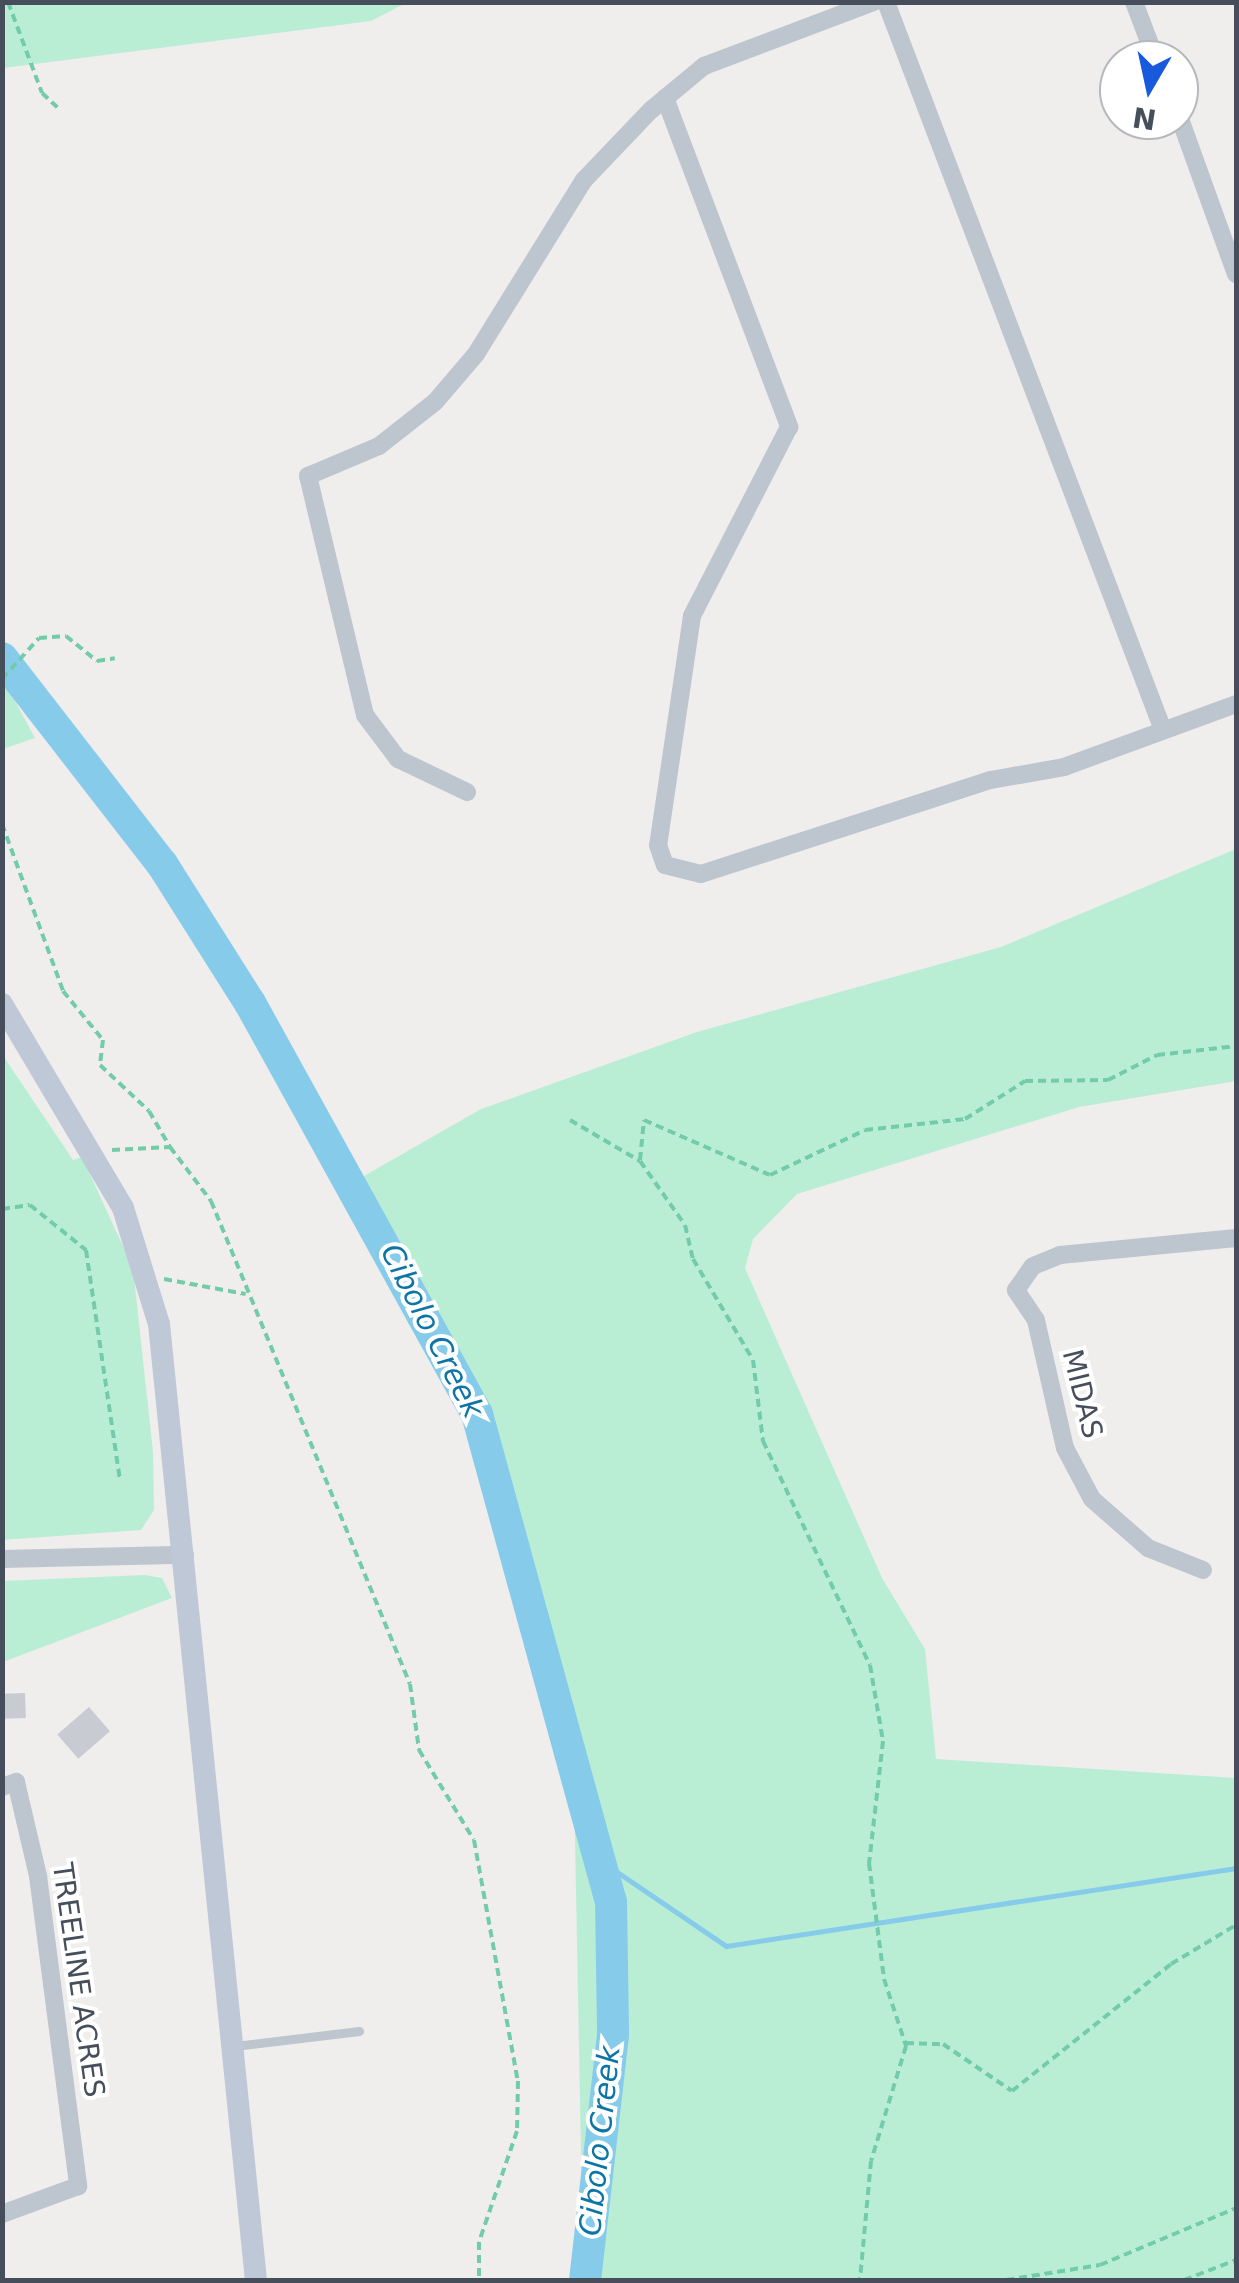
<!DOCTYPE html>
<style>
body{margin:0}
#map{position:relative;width:1239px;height:2283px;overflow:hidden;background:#f0eded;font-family:"DejaVu Sans",sans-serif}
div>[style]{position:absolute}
.green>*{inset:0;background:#baeed4}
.stream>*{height:5px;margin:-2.5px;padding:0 2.5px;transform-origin:2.5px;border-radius:2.5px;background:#87cbeb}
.river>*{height:32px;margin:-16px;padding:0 16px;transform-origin:16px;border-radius:16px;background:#87cbeb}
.building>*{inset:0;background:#c9cbd3;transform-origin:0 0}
.path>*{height:4px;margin-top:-2px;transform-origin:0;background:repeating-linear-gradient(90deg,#73cca9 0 8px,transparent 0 13px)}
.lane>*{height:9px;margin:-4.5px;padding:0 4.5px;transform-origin:4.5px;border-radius:4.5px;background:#bdc5cf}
.street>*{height:18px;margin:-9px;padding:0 9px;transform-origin:9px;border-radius:9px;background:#bdc5cf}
.secondary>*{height:22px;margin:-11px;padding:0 11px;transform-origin:11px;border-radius:11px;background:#bfc8d6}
span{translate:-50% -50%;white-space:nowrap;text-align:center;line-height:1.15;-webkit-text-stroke:8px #fff;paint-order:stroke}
.street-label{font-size:28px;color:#454e5a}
.water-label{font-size:30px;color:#0d75a6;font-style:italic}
.frame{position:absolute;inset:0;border:5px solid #454e5a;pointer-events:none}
.north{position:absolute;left:1099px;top:40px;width:100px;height:100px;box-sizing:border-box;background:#fff;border:2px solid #b5b8bd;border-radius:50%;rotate:189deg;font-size:28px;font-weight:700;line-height:40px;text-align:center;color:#454e5a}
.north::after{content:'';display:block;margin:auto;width:35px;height:45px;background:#195add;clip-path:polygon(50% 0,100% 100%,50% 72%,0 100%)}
</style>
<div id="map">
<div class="green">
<div style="clip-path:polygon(2px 3px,3px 2px,406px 3px,371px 21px,3px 68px)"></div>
<div style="clip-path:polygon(2px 677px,35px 738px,3px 749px,2px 749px)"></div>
<div style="clip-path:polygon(1236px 849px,1236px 1081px,1079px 1107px,797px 1194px,753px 1239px,745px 1268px,882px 1578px,925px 1649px,936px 1759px,1236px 1778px,1236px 2280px,574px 2280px,582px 2206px,573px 1733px,530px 1548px,474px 1391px,396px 1234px,357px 1180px,481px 1109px,697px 1032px,1001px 947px)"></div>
<div style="clip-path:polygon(2px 1054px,73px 1160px,82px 1157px,133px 1268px,153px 1452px,154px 1510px,141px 1530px,3px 1540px)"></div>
<div style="clip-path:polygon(145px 1575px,162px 1578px,172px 1598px,3px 1662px,3px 1581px)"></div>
</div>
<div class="stream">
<div style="left:598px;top:1859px;width:155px;rotate:34.2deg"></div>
<div style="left:726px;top:1946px;width:516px;rotate:-8.7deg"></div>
</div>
<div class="river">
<div style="left:2px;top:658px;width:261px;rotate:52.2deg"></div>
<div style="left:162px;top:864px;width:165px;rotate:57.7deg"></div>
<div style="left:250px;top:1003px;width:470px;rotate:61.1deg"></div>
<div style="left:477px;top:1414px;width:506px;rotate:74.65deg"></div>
<div style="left:611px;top:1902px;width:133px;rotate:89.1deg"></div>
<div style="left:613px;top:2035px;width:247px;rotate:96.5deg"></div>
</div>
<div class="building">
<div style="left:25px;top:1693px;width:25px;height:23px;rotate:88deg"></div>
<div style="left:89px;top:1707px;width:32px;height:42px;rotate:49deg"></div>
</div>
<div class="path">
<div style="left:8px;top:2px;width:97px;rotate:69.5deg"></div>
<div style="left:42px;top:93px;width:25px;rotate:43deg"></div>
<div style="left:2px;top:679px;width:55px;rotate:-47.9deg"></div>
<div style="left:39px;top:638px;width:27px;rotate:-4deg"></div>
<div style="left:66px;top:636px;width:40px;rotate:39deg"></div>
<div style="left:97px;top:661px;width:18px;rotate:-9deg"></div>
<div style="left:2px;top:824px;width:178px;rotate:69.9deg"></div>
<div style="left:63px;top:991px;width:63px;rotate:50.8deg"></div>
<div style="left:103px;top:1040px;width:25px;rotate:97deg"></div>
<div style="left:100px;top:1065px;width:67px;rotate:43.2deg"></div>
<div style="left:149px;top:1111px;width:42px;rotate:59.7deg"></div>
<div style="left:570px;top:1120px;width:81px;rotate:30.4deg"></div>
<div style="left:640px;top:1161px;width:78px;rotate:54.9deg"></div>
<div style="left:685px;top:1225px;width:35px;rotate:77deg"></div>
<div style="left:693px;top:1259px;width:117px;rotate:59.3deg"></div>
<div style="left:753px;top:1360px;width:82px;rotate:83deg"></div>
<div style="left:763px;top:1441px;width:248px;rotate:64.5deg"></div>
<div style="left:870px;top:1665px;width:77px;rotate:80.3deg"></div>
<div style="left:883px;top:1741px;width:123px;rotate:96.5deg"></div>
<div style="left:869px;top:1863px;width:117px;rotate:82.6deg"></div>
<div style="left:884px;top:1979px;width:71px;rotate:71.8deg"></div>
<div style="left:906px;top:2046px;width:120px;rotate:106.9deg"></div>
<div style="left:871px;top:2161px;width:120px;rotate:95.3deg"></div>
<div style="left:112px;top:1150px;width:58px;rotate:-3deg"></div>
<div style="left:170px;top:1147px;width:68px;rotate:52.8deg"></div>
<div style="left:211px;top:1201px;width:522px;rotate:67.61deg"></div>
<div style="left:410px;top:1684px;width:67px;rotate:82.2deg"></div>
<div style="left:419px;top:1750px;width:105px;rotate:58.6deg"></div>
<div style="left:474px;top:1840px;width:245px;rotate:79.7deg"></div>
<div style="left:518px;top:2081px;width:50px;rotate:91.1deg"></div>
<div style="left:517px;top:2131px;width:117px;rotate:108.9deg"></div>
<div style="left:479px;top:2242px;width:38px;rotate:90deg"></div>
<div style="left:640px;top:1160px;width:40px;rotate:-84.3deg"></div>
<div style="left:644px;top:1120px;width:137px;rotate:23.6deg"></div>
<div style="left:770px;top:1175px;width:105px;rotate:-25.3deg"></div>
<div style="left:865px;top:1130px;width:101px;rotate:-6.3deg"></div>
<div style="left:965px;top:1119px;width:71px;rotate:-32.3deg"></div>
<div style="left:1025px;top:1081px;width:83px;rotate:-0.7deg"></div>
<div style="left:1108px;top:1080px;width:55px;rotate:-27deg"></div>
<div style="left:1157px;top:1055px;width:80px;rotate:-6.5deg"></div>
<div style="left:2px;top:1209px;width:28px;rotate:-8deg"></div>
<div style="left:30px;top:1205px;width:72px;rotate:38.8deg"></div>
<div style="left:86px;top:1250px;width:232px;rotate:81.6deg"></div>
<div style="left:164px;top:1279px;width:83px;rotate:10.4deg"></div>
<div style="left:906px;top:2043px;width:37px;rotate:2deg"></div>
<div style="left:943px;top:2044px;width:83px;rotate:34.3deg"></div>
<div style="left:1012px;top:2091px;width:203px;rotate:-38.6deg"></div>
<div style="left:1171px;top:1964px;width:76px;rotate:-31deg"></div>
<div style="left:960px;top:2280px;width:2px"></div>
<div style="left:1006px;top:2280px;width:95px;rotate:-9.1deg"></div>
<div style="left:1100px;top:2265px;width:147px;rotate:-22.7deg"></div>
<div style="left:1184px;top:2280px;width:56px;rotate:-21deg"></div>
</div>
<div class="lane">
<div style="left:235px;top:2046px;width:125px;rotate:-6.9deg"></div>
</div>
<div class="street">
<div style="left:886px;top:2px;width:779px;rotate:69.17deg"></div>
<div style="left:1134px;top:2px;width:62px;rotate:69.2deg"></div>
<div style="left:665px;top:98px;width:352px;rotate:69.3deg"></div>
<div style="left:789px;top:427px;width:212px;rotate:117.2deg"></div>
<div style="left:692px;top:616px;width:232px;rotate:98.4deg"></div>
<div style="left:658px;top:845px;width:21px;rotate:71deg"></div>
<div style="left:665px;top:865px;width:37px;rotate:14deg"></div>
<div style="left:701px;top:874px;width:305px;rotate:-18deg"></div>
<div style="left:991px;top:780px;width:74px;rotate:-10.1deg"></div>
<div style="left:1064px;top:767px;width:183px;rotate:-20.1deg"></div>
<div style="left:1179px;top:116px;width:168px;rotate:70.2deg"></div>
<div style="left:467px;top:792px;width:76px;rotate:-154.4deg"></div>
<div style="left:398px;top:759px;width:55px;rotate:-126.9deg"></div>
<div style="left:365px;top:715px;width:246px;rotate:-103.4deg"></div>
<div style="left:308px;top:476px;width:77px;rotate:-22.9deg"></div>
<div style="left:379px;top:446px;width:71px;rotate:-38.2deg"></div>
<div style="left:435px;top:402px;width:63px;rotate:-49.5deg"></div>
<div style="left:476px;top:354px;width:205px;rotate:-58.2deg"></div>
<div style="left:584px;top:180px;width:97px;rotate:-46.3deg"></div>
<div style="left:651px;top:110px;width:69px;rotate:-39.7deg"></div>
<div style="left:704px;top:66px;width:181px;rotate:-20.7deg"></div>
<div style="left:2px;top:1559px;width:183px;rotate:-1.3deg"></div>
<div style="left:1203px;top:1570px;width:59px;rotate:-158.2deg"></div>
<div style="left:1148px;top:1548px;width:74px;rotate:-138.8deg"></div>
<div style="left:1092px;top:1499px;width:58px;rotate:-117.9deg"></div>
<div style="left:1065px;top:1448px;width:131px;rotate:-102.8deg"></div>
<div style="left:1036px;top:1320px;width:36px;rotate:-124deg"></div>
<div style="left:1016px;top:1290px;width:29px;rotate:-55deg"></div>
<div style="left:1033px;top:1266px;width:29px;rotate:-22deg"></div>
<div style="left:1060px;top:1255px;width:177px;rotate:-5.5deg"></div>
<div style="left:2px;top:1787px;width:15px;rotate:-20deg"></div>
<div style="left:16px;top:1782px;width:97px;rotate:76.8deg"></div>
<div style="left:38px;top:1876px;width:313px;rotate:82.6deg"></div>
<div style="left:78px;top:2186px;width:81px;rotate:159.8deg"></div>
</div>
<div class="secondary">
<div style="left:2px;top:1004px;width:237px;rotate:59.3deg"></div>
<div style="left:123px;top:1208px;width:121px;rotate:72.8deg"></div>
<div style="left:159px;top:1324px;width:961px;rotate:84.21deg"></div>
</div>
<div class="street-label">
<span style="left:1082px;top:1394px;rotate:76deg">MIDAS</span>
<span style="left:78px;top:1980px;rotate:82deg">TREELINE ACRES</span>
</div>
<div class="water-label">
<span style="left:432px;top:1331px;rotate:63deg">Cibolo Creek</span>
<span style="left:600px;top:2141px;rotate:-84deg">Cibolo Creek</span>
</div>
<div class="frame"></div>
<div class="north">N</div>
</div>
